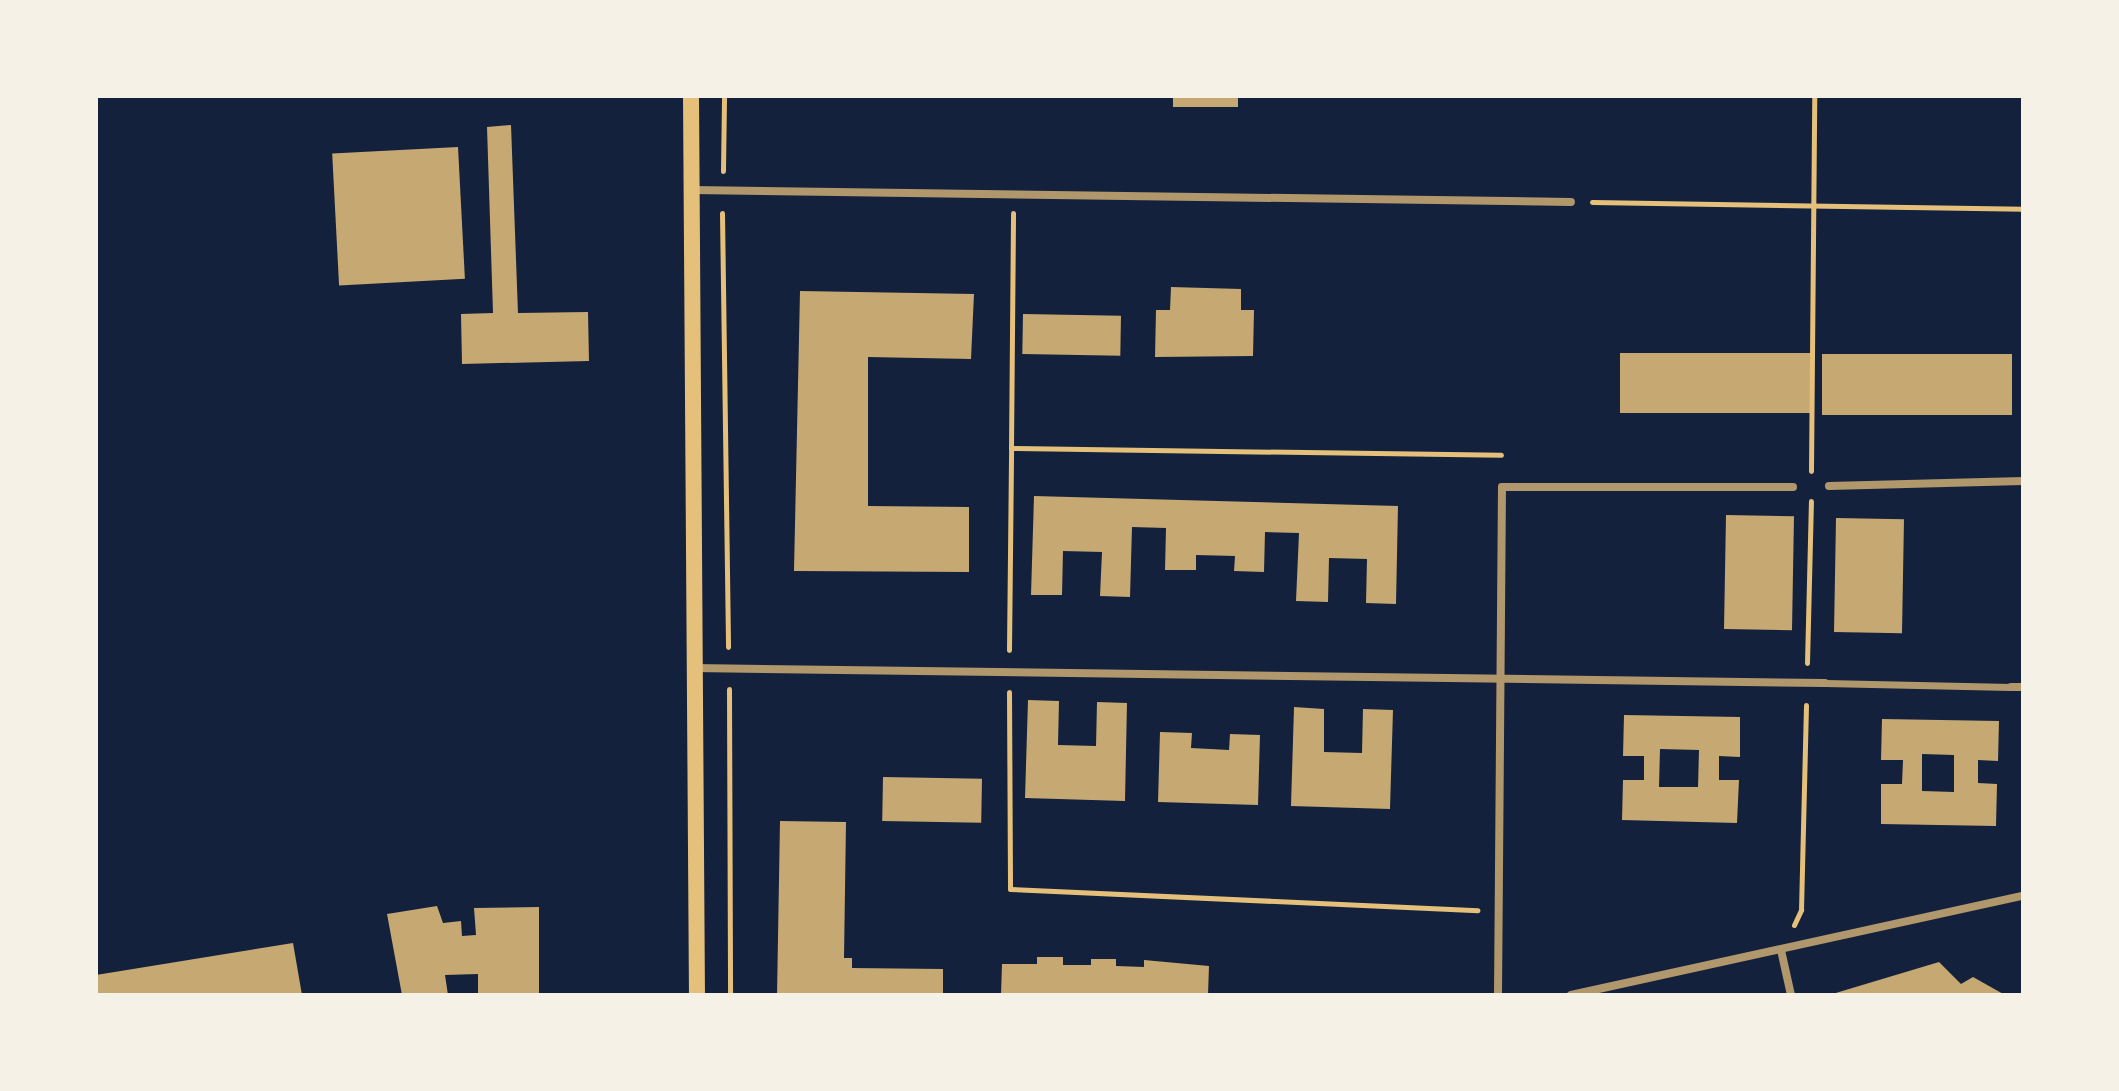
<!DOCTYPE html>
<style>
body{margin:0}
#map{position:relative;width:2119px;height:1091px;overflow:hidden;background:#14213d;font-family:Roboto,sans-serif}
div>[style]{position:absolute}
.building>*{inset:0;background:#c6a872;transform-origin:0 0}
.path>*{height:5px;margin:-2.5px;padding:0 2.5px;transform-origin:2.5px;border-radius:2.5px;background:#e5c07b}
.pedestrian>*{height:7px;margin:-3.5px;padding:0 3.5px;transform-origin:3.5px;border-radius:3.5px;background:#b1986c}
.minor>*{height:8px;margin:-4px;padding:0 4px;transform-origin:4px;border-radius:4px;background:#b1986c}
.secondary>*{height:16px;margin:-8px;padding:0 8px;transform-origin:8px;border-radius:8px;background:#e5c07b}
span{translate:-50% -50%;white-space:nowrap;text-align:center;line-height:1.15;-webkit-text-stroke:6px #f6f1e7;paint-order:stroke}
.frame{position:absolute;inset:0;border:98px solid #f6f1e7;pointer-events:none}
</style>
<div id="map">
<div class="building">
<div style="left:1173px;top:96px;width:65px;height:11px"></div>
<div style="clip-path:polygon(511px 125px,518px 313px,588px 312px,589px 361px,462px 364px,461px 314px,493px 313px,487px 127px)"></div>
<div style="left:458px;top:147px;width:132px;height:126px;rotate:87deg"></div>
<div style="clip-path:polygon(1171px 287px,1241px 289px,1241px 310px,1254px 310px,1253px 356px,1155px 357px,1156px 310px,1170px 310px)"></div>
<div style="clip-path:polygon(800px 291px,974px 294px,971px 359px,868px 357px,868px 506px,969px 507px,969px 572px,794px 571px)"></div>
<div style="left:1023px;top:314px;width:98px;height:40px;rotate:1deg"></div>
<div style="left:1620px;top:353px;width:191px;height:60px"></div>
<div style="left:1822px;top:354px;width:190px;height:61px"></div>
<div style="clip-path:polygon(1034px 496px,1398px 506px,1396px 604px,1366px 603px,1367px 559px,1329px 558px,1328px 602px,1296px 601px,1299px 533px,1265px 532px,1264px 572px,1234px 571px,1235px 556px,1196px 555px,1196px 570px,1165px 570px,1166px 528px,1132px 527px,1130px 597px,1100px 596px,1102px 552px,1063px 551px,1062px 595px,1031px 595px)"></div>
<div style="left:1726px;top:515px;width:68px;height:114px;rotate:1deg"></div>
<div style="left:1836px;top:518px;width:68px;height:114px;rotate:1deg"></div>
<div style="clip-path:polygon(1028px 700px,1059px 701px,1058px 745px,1096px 746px,1097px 702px,1127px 703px,1125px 801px,1025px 798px)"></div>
<div style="clip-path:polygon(1294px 707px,1324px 709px,1324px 752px,1362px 753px,1363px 709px,1393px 710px,1390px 809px,1291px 806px)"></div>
<div style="clip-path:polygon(evenodd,1624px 715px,1740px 717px,1740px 757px,1719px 756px,1719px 780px,1739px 780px,1737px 823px,1622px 820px,1623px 780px,1644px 780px,1644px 756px,1623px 756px,1624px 715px,1660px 749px,1699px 750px,1698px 787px,1659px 787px,1660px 749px)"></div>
<div style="clip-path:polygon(evenodd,1882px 719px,1999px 721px,1998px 761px,1978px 760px,1978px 783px,1997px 784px,1996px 826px,1881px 824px,1881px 784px,1902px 784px,1903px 760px,1881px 760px,1882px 719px,1922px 754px,1954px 755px,1954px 792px,1922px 791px,1922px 754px)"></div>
<div style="clip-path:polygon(1160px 732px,1192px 733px,1191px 748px,1229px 750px,1230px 734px,1260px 735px,1258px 805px,1158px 802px)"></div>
<div style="left:883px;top:777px;width:99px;height:44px;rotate:1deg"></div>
<div style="clip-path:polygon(780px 821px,846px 822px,844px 958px,852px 958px,852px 968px,943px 969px,943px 995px,777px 995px)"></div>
<div style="clip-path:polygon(437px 906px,443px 923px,461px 921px,462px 936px,476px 935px,474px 908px,539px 907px,539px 995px,478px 995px,478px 974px,445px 975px,448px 995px,402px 995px,387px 914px)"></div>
<div style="clip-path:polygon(293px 943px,302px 995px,96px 995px,96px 975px)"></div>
<div style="clip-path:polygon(1037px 957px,1063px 957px,1063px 965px,1091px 965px,1091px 959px,1116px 959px,1116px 966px,1144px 967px,1144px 960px,1209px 966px,1208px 995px,1001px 995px,1002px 964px,1037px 964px)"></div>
<div style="clip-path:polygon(1939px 962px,1961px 984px,1973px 977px,2005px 995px,1829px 995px)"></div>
</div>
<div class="path">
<div style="left:723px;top:171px;width:75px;rotate:-89.2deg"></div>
<div style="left:1592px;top:202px;width:431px;rotate:0.9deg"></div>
<div style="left:722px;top:213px;width:434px;rotate:89.2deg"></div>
<div style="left:1011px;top:448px;width:235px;rotate:-89.5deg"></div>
<div style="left:1811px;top:471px;width:375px;rotate:-89.5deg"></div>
<div style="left:1009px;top:650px;width:202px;rotate:-89.4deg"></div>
<div style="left:1011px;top:448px;width:490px;rotate:0.8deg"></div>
<div style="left:1807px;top:663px;width:162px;rotate:-88.6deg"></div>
<div style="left:729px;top:689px;width:306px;rotate:89.8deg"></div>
<div style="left:1009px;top:692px;width:197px;rotate:89.7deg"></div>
<div style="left:1010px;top:889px;width:468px;rotate:2.6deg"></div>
<div style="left:1794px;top:925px;width:17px;rotate:-65deg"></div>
<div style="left:1801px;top:910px;width:205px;rotate:-88.6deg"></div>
</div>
<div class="pedestrian">
<div style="left:1825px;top:683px;width:186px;rotate:1.2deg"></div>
</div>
<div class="minor">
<div style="left:692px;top:190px;width:879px;rotate:0.78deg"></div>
<div style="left:1829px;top:486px;width:194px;rotate:-1.5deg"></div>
<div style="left:694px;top:668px;width:1131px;rotate:0.76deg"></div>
<div style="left:2011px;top:687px;width:12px"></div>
<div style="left:1781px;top:950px;width:46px;rotate:77.5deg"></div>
<div style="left:1498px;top:995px;width:508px;rotate:-89.55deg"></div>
<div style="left:1502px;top:487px;width:291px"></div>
<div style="left:1571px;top:995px;width:463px;rotate:-12.4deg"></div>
</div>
<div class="secondary">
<div style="left:691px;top:96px;width:899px;rotate:89.62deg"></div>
</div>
<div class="frame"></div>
</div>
